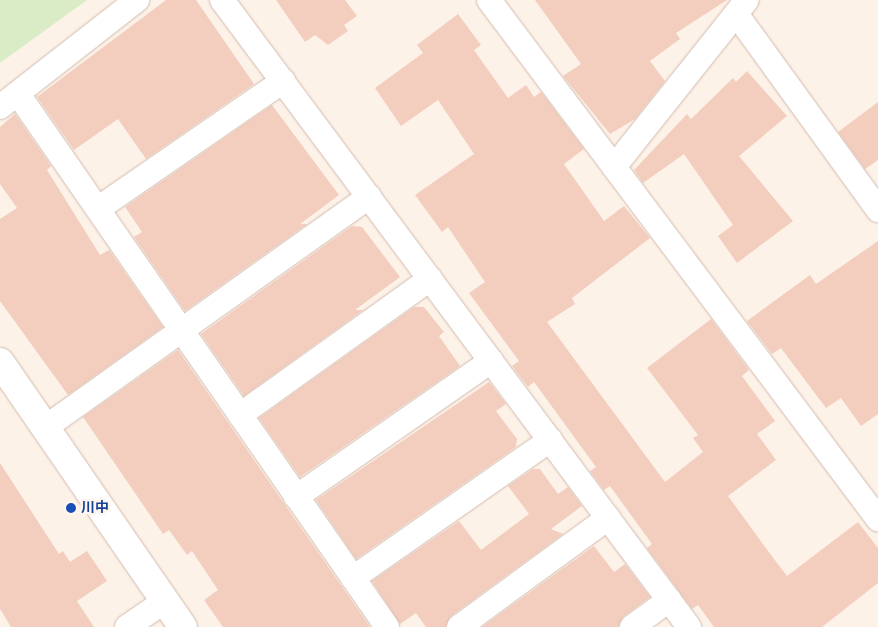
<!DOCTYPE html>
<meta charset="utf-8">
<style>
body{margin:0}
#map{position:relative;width:878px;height:627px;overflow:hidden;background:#fdf2e8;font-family:Figtree,"Noto Sans JP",sans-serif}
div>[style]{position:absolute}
.green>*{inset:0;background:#d9ecc5}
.building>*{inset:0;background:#f3cdbe}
.roads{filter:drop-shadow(0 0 1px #d2bbaf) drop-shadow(0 0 1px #d2bbaf)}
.minor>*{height:24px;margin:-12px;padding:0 12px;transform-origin:12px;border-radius:12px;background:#fff}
.tertiary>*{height:28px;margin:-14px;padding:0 14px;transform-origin:14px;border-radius:14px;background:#fff}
.dots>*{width:14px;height:14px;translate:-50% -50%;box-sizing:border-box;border:2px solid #fff7ef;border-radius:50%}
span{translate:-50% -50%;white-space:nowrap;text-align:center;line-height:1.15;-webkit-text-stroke:5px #fff7ef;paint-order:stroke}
.transit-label{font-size:14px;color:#164399;font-weight:700}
.left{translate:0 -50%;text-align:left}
</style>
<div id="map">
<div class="green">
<div style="clip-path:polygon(0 0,87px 0,0 63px)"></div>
</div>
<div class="building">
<div style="clip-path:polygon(166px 0,196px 0,254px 84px,146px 159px,118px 119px,74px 150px,37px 97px)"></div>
<div style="clip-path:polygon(276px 0,345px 0,357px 16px,344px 25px,348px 31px,328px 45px,315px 35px,305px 42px)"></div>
<div style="clip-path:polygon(535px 0,727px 0,676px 33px,680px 39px,650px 61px,665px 81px,635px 119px,610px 134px,563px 76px,581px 64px)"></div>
<div style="clip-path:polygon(458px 14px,481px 45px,474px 50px,508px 98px,526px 85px,534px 97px,541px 92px,584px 149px,564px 164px,604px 221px,624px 206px,650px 238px,572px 298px,575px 304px,547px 322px,665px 482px,703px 452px,693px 438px,698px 435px,647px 368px,711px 319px,749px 370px,742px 376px,775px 421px,757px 434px,776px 460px,728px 496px,771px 555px,787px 576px,858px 522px,878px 548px,878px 583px,822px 627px,714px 627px,698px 605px,692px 609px,647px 548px,652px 544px,610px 486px,604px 490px,590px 471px,596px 467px,534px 382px,528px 387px,512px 366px,519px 361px,469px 293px,485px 282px,448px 227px,442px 232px,415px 195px,474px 154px,438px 100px,401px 126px,375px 88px,423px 53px,417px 45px)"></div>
<div style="clip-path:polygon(747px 71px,787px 116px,739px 156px,793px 221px,737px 263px,718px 236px,733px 225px,684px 154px,643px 183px,634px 170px,687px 114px,691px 119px,733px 78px,736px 82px)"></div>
<div style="clip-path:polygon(878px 102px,878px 160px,865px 169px,838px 132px)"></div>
<div style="clip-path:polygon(272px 105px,339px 195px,300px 224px,307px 224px,185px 311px,134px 237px,142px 232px,125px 207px)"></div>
<div style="clip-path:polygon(15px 114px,51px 166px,47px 170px,100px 255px,109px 250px,163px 327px,68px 395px,0 301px,0 219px,17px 208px,0 184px,0 127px)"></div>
<div style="clip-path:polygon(352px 226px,362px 227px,400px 277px,355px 310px,363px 310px,244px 396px,201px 334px)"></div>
<div style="clip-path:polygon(878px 241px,878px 414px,861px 426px,841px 398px,826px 408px,781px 348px,772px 354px,747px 321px,810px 275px,816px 284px)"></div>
<div style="clip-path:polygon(414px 307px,424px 307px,444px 332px,439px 336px,460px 366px,300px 477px,259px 418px)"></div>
<div style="clip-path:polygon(178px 350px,285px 505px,370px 627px,223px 627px,204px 600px,218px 590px,192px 551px,187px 555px,169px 530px,163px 534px,83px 417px)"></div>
<div style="clip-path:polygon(489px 382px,506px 404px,496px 411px,517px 439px,516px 447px,356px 559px,316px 500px)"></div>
<div style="clip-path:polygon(0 463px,59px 554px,63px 551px,70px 562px,87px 551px,107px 581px,77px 601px,94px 627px,11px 627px,0 609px)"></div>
<div style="clip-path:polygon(533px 469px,540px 469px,558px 494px,568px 487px,582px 506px,551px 529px,563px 534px,451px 616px,446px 627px,426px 627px,416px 613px,400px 624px,372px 581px,459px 521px,481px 550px,529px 514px,508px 486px)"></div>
<div style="clip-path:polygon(594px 546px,614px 572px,625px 564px,650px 597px,624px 616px,618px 627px,482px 627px)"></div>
</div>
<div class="roads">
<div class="minor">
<div style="left:222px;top:0;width:782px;rotate:53.32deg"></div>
<div style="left:489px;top:0;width:649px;rotate:53.15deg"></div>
<div style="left:737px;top:15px;width:241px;rotate:54.1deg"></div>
<div style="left:18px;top:94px;width:648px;rotate:55.3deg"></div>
<div style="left:0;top:107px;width:174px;rotate:-38deg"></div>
<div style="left:614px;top:167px;width:213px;rotate:-51.5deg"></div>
<div style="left:99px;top:208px;width:224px;rotate:-34.6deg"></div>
<div style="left:240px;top:415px;width:234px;rotate:-35.6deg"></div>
<div style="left:46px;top:427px;width:397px;rotate:-35.5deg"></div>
<div style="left:296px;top:497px;width:238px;rotate:-34.9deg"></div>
<div style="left:353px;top:578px;width:241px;rotate:-35deg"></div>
<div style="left:127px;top:627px;width:46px;rotate:-34.4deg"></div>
<div style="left:459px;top:627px;width:185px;rotate:-36.2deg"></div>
<div style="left:632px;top:627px;width:46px;rotate:-36.1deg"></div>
</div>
<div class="tertiary">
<div style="left:0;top:362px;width:322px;rotate:55.4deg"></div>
</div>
</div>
<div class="dots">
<div style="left:71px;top:508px;background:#1a4fb4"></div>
</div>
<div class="transit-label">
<span class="left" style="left:81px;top:508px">川中</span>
</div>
</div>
